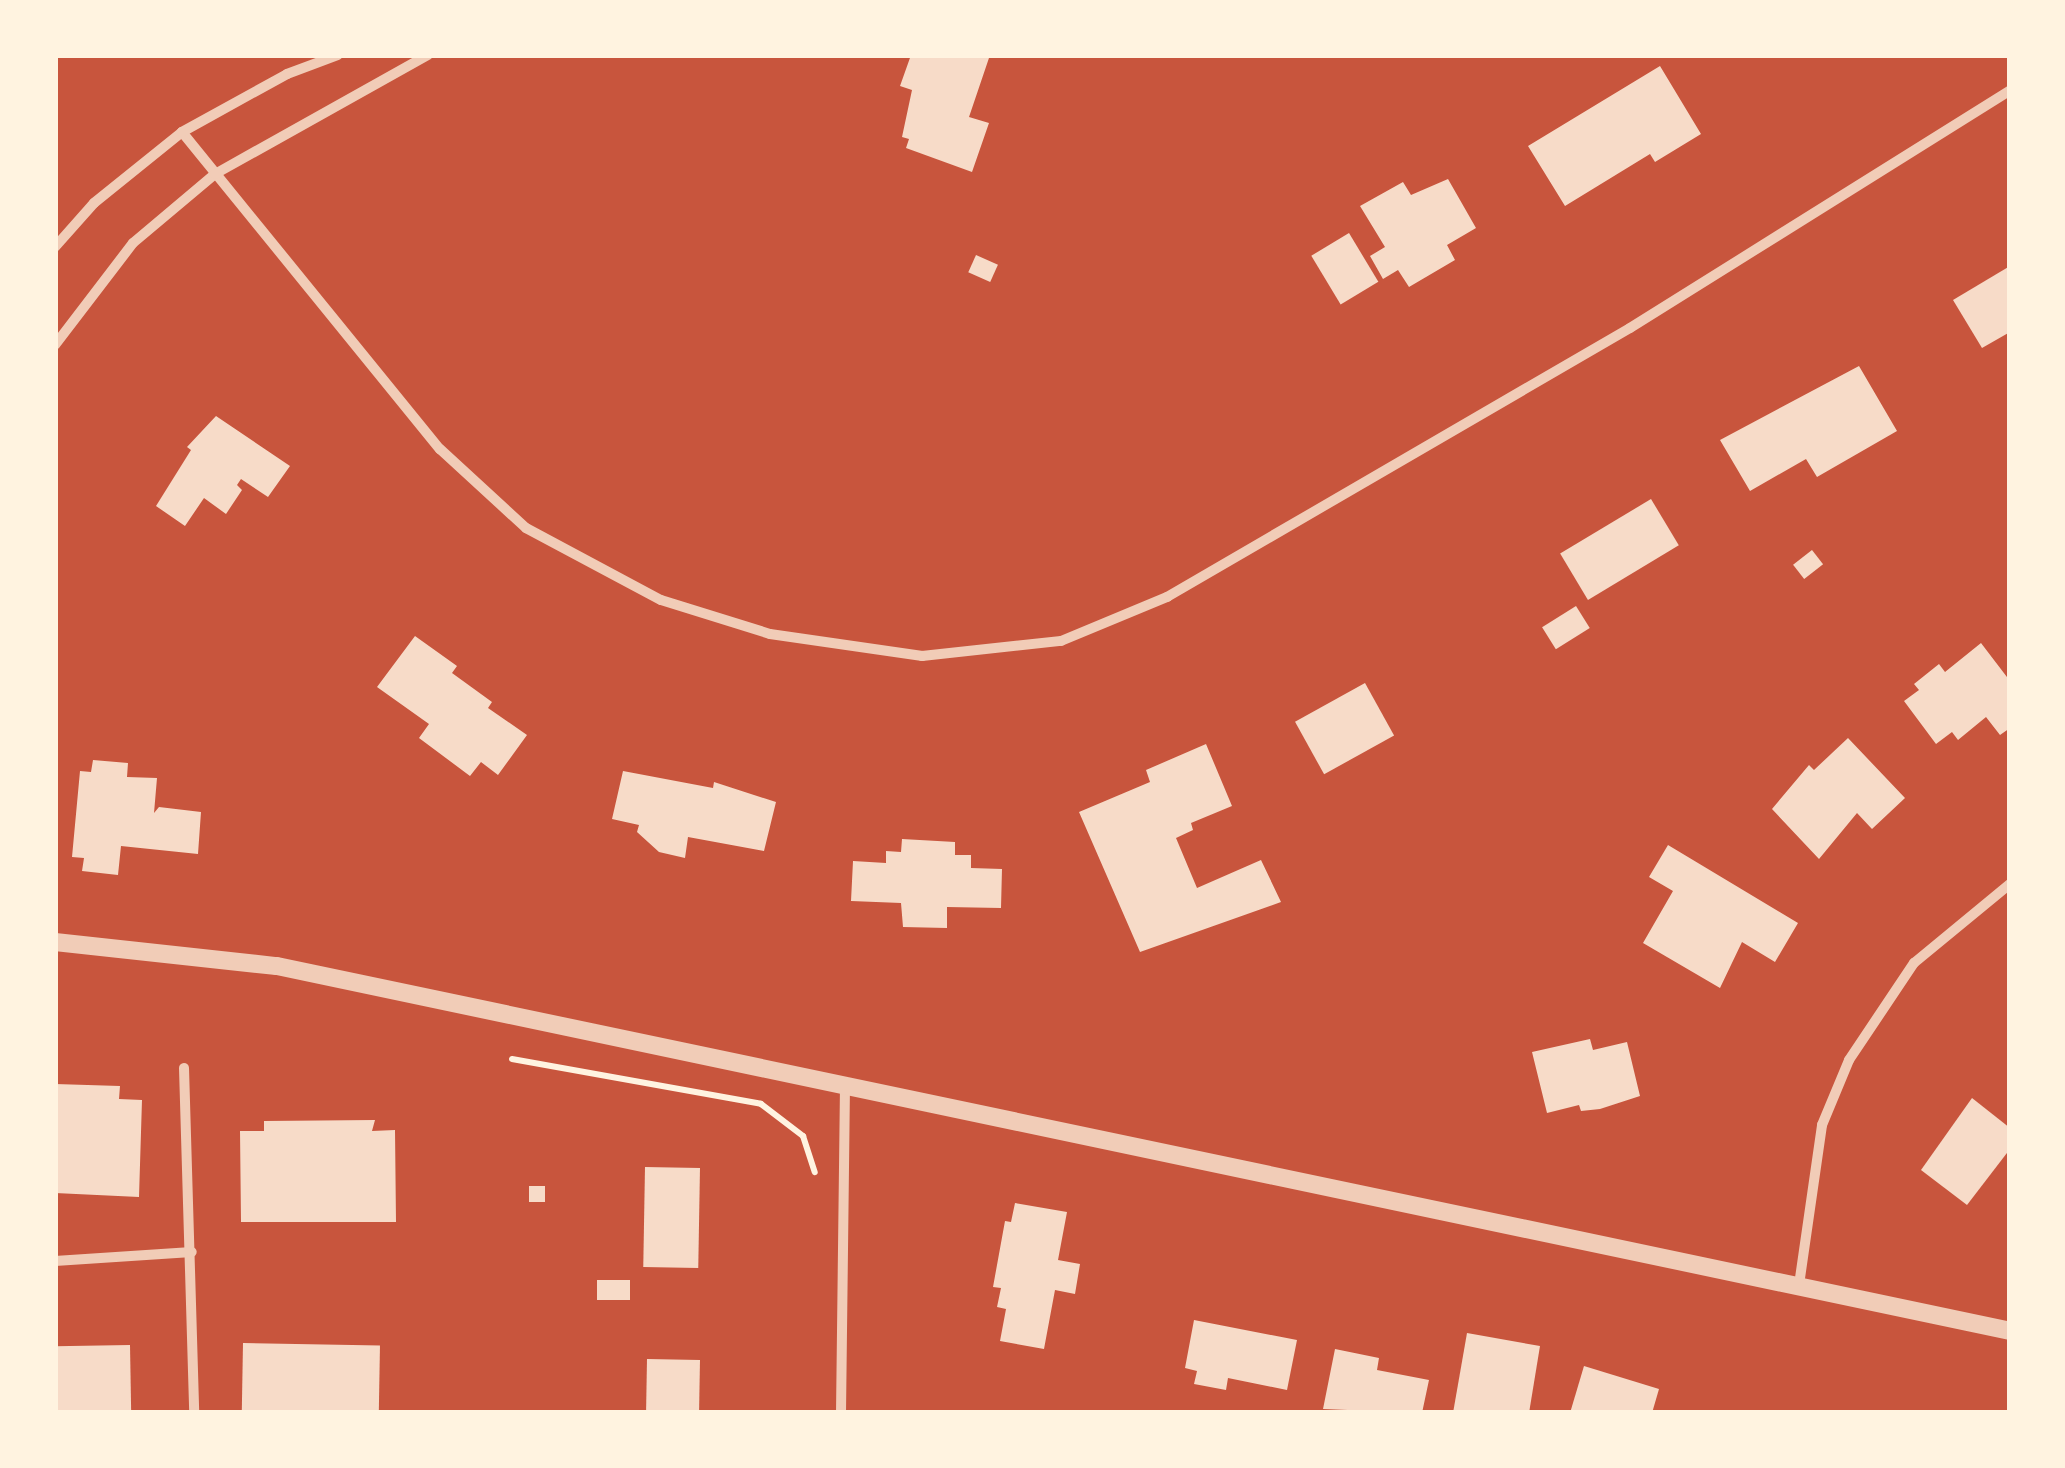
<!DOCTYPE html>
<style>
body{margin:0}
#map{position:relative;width:2065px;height:1468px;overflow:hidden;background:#c8553d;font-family:Helvetica,sans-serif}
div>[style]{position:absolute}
.building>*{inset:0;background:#f7dbc8;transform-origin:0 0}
.path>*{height:6px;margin:-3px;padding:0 3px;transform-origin:3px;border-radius:3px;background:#fff3e0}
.minor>*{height:10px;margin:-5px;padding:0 5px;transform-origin:5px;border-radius:5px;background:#f1ccb7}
.tertiary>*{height:18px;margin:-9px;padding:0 9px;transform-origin:9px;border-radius:9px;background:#f1ccb7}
span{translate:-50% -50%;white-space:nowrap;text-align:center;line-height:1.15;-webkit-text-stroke:8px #fff3e0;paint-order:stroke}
.frame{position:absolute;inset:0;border:58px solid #fff3e0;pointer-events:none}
</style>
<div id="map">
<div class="building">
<div style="clip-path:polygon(911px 55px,990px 55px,969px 117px,989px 123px,972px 172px,906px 148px,909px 139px,902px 137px,912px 90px,900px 86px)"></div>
<div style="clip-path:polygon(1660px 66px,1701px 134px,1655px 162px,1650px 154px,1565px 206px,1528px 146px)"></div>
<div style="clip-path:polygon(1448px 179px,1476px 228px,1447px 245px,1455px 260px,1409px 287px,1398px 270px,1383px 279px,1370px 256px,1385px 247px,1360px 206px,1403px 182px,1411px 195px)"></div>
<div style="left:1349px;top:233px;width:57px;height:44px;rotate:59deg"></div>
<div style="left:976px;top:255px;width:24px;height:19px;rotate:24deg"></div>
<div style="clip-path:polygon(2010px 266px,2010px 332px,1982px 348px,1953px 300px)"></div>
<div style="clip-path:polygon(1859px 366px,1897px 431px,1817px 477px,1806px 459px,1750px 491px,1720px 440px)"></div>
<div style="clip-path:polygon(216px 416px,290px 466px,268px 497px,241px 479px,237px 485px,242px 490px,226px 514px,204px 498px,185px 526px,156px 506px,191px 450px,187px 447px)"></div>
<div style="left:1651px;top:499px;width:54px;height:106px;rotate:59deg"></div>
<div style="left:1812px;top:550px;width:18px;height:24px;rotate:52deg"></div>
<div style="left:1576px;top:606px;width:26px;height:40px;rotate:58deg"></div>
<div style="clip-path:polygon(415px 636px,457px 666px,452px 673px,492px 702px,488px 708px,527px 735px,498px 775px,481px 762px,470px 776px,419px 738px,429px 724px,377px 687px)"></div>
<div style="clip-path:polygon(1981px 643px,2010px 681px,2010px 728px,2000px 735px,1986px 717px,1958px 740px,1952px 732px,1936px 744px,1904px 701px,1919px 690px,1914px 684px,1939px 664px,1945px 672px)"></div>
<div style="left:1365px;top:683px;width:60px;height:80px;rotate:61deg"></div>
<div style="clip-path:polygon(1848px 738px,1905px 798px,1872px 829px,1857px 813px,1819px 859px,1772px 809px,1809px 765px,1814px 770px)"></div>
<div style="clip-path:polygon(1206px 744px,1232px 806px,1191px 823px,1193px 830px,1176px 838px,1197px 888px,1261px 860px,1281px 902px,1140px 952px,1079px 812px,1150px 782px,1146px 770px)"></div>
<div style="clip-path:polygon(93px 760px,128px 763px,127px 777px,157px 778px,154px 813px,159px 807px,201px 812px,198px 854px,121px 846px,118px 875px,82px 871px,84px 858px,72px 857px,80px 771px,91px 772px)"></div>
<div style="clip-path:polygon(623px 771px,713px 788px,714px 782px,776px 802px,764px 851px,688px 837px,685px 858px,659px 852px,637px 832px,639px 825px,612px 819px)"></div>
<div style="clip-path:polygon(902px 839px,955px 842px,955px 855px,971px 855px,971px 868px,1002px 869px,1001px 908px,947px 907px,947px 928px,903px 927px,901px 903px,851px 901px,853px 861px,886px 863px,886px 851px,901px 852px)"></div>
<div style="clip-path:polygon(1668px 845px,1798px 923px,1775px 962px,1742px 942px,1720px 988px,1643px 943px,1673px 891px,1649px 877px)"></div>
<div style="clip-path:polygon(1590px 1039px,1593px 1050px,1627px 1042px,1640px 1096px,1600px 1109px,1581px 1111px,1579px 1105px,1547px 1113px,1532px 1052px)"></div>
<div style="clip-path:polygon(55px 1084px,120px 1086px,119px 1099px,142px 1100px,139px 1197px,55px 1193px)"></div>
<div style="clip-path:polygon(1972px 1098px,2010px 1128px,2010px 1149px,1967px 1205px,1921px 1170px)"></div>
<div style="clip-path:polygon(375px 1120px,372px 1131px,395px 1130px,396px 1222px,241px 1222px,240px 1131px,264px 1131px,264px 1121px)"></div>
<div style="left:645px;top:1167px;width:55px;height:100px;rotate:1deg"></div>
<div style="left:529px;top:1186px;width:16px;height:16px"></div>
<div style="clip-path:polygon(1015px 1203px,1067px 1212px,1058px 1260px,1080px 1264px,1075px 1294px,1055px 1290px,1044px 1349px,1000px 1341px,1006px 1309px,997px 1307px,1001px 1288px,993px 1287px,1005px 1221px,1011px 1222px)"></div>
<div style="left:630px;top:1280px;width:20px;height:33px;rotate:90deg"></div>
<div style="clip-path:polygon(1194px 1320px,1297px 1340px,1287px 1390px,1228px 1378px,1226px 1390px,1194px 1384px,1197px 1371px,1185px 1368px)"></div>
<div style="clip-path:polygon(1467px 1333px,1540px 1346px,1529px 1413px,1453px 1413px)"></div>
<div style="left:243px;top:1343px;width:137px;height:70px;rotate:1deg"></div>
<div style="left:130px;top:1345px;width:68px;height:75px;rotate:89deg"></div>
<div style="clip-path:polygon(1335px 1349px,1379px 1358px,1377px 1370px,1429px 1380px,1422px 1413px,1323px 1409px)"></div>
<div style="left:647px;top:1359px;width:53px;height:54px;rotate:1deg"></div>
<div style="clip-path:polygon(1584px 1366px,1659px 1389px,1652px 1413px,1570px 1413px)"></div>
</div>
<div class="path">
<div style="left:512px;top:1059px;width:253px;rotate:10.2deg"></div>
<div style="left:761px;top:1104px;width:53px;rotate:37.3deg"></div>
<div style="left:803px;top:1136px;width:38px;rotate:72deg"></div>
</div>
<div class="minor">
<div style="left:182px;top:132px;width:409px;rotate:50.9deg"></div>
<div style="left:440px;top:449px;width:117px;rotate:42.6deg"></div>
<div style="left:526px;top:528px;width:153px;rotate:28.1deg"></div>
<div style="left:661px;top:600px;width:114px;rotate:17.3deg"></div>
<div style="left:770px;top:634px;width:154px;rotate:8.2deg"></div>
<div style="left:922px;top:656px;width:140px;rotate:-6.2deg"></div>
<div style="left:1061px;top:641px;width:115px;rotate:-22.5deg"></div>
<div style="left:1167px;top:597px;width:535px;rotate:-30.16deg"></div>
<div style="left:1630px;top:328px;width:448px;rotate:-32deg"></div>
<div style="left:55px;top:247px;width:59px;rotate:-48.4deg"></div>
<div style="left:94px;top:203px;width:113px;rotate:-38.9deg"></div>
<div style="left:182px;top:132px;width:120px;rotate:-28.9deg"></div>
<div style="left:287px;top:74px;width:54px;rotate:-20.4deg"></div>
<div style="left:55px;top:345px;width:128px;rotate:-52.6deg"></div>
<div style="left:133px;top:243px;width:107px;rotate:-40.1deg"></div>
<div style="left:215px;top:174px;width:244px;rotate:-29.2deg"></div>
<div style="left:184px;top:1068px;width:345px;rotate:88.3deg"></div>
<div style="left:55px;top:1261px;width:137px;rotate:-3.8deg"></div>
<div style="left:1799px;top:1285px;width:162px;rotate:-81.8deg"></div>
<div style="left:1822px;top:1125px;width:70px;rotate:-67.4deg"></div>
<div style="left:1849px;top:1060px;width:117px;rotate:-56.2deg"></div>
<div style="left:1914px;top:963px;width:124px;rotate:-39.5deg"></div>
<div style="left:841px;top:1413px;width:329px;rotate:-89.3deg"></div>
</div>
<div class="tertiary">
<div style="left:55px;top:942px;width:223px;rotate:6.2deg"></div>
<div style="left:277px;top:966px;width:1771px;rotate:11.89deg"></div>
</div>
<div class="frame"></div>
</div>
